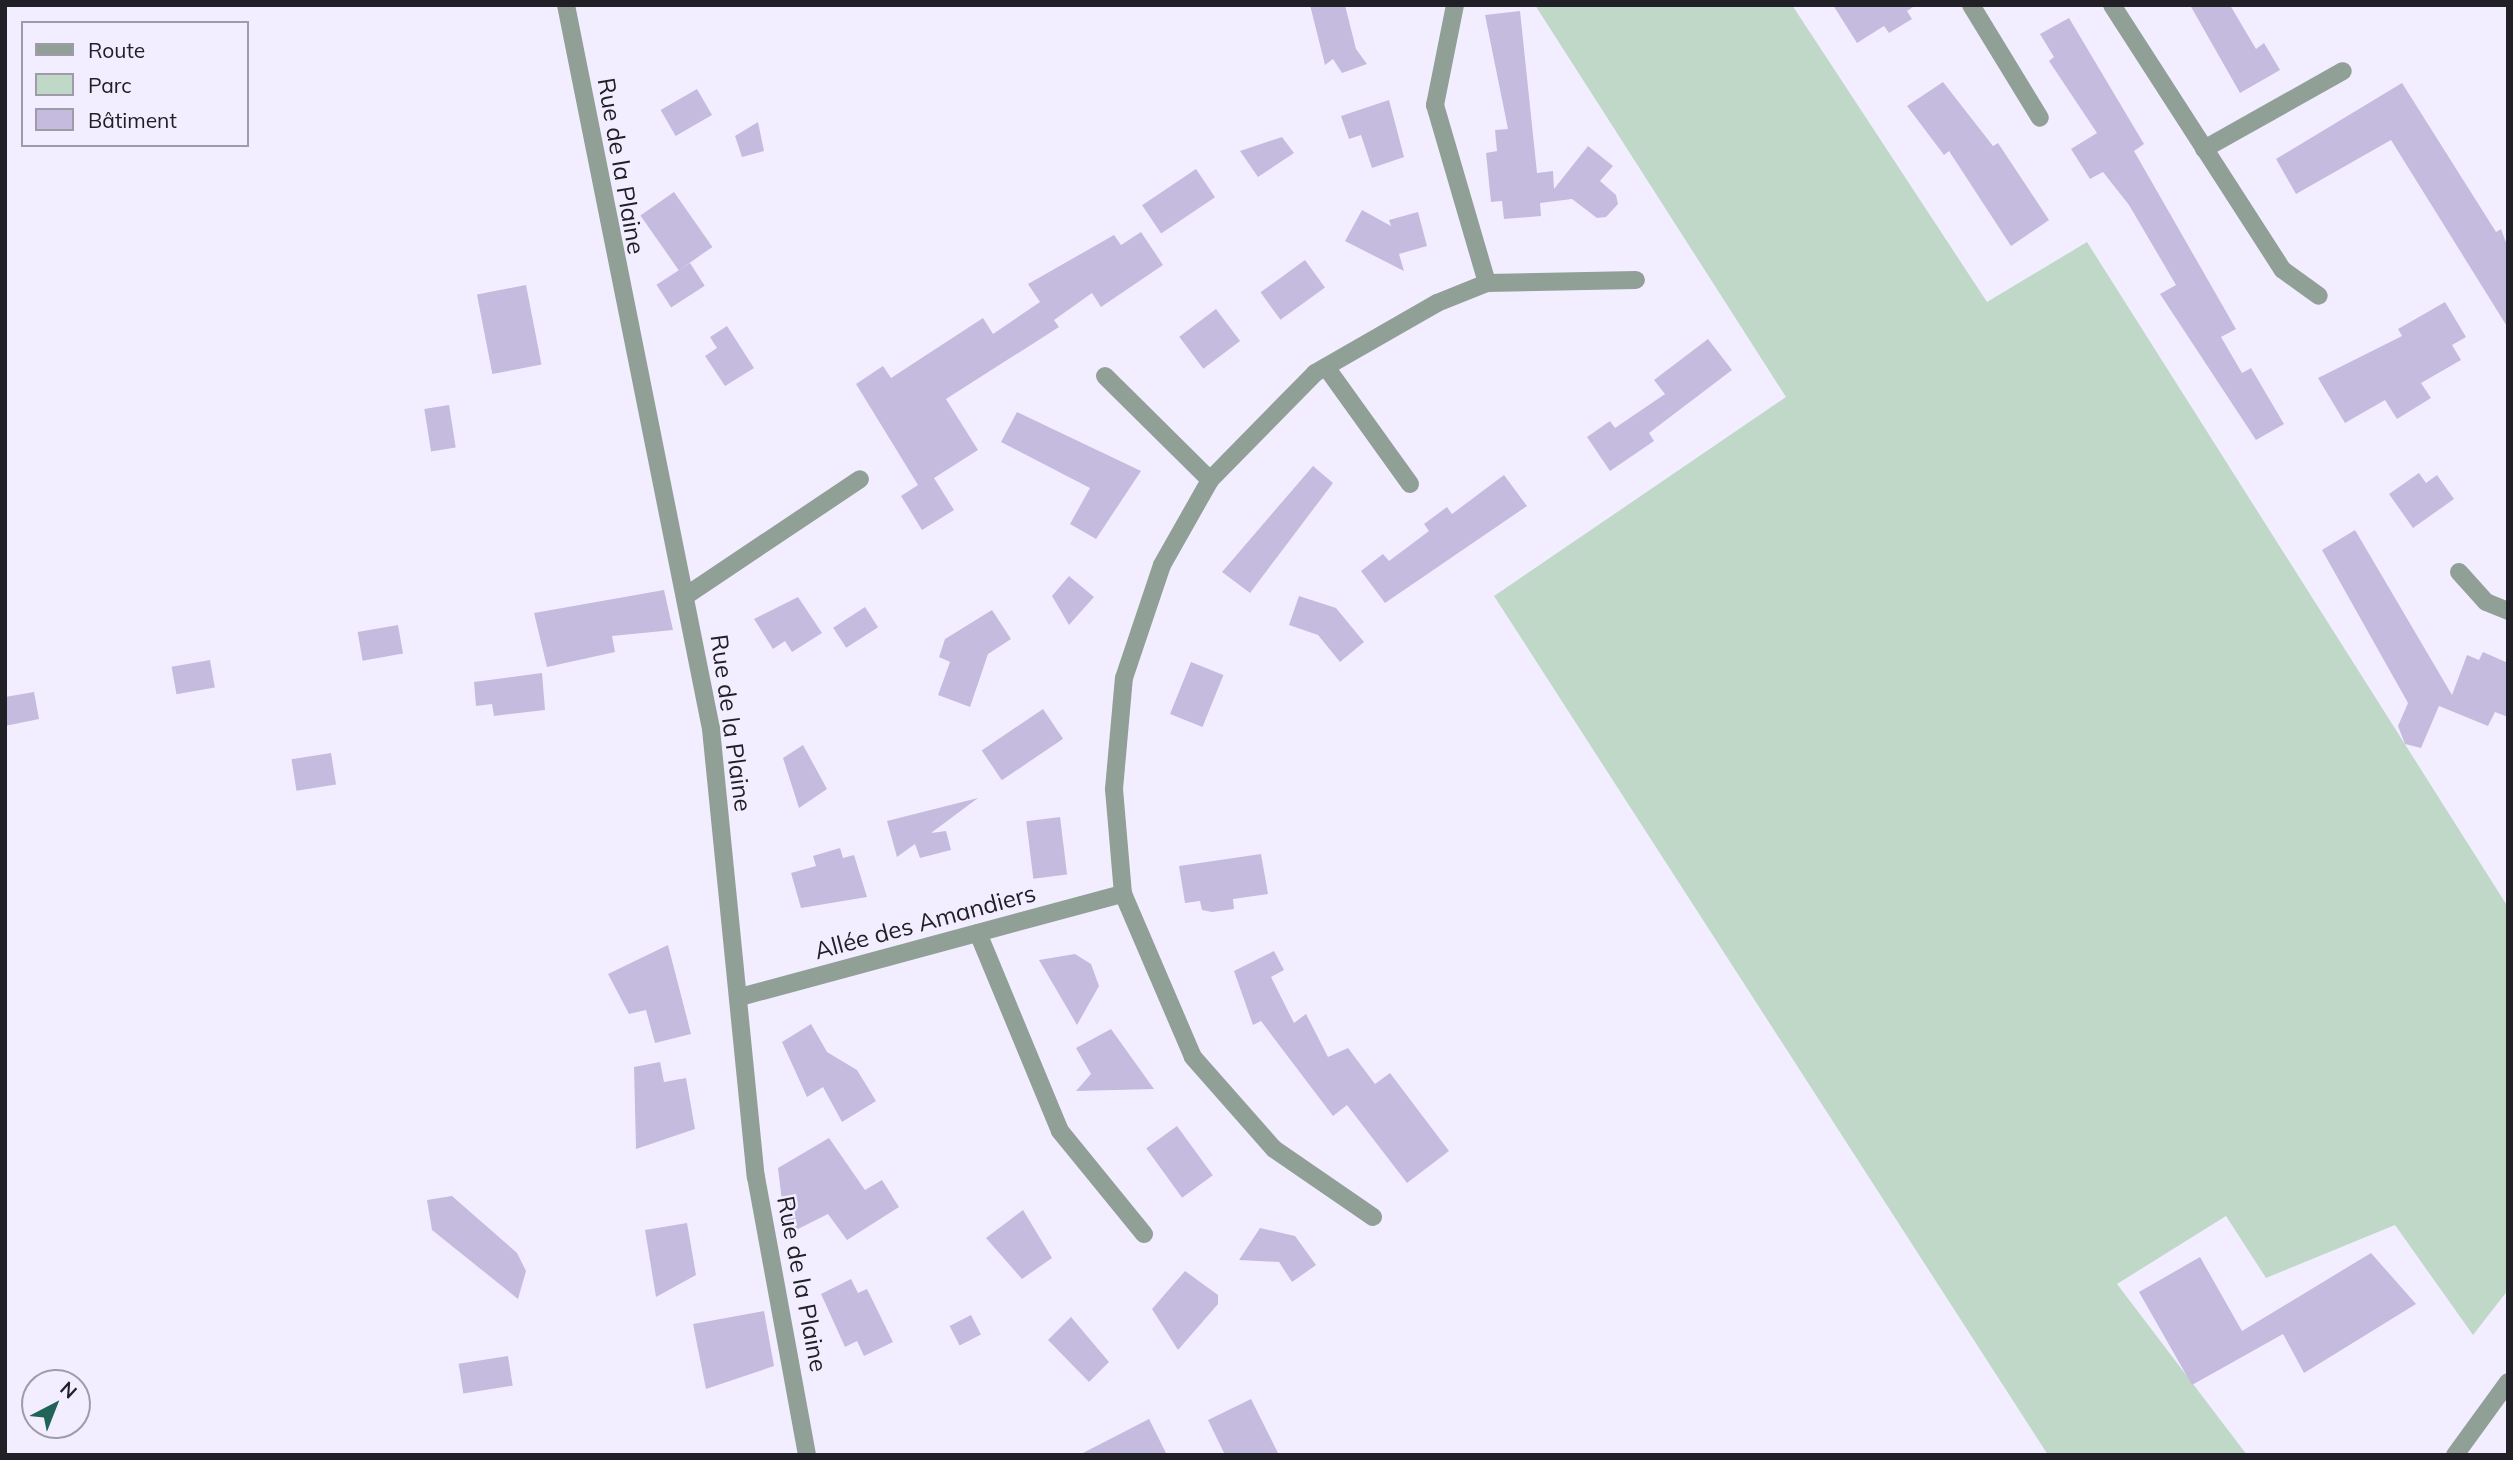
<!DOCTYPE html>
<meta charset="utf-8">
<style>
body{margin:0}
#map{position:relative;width:2513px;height:1460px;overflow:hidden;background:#f3eeff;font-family:Mulish,sans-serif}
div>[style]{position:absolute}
.green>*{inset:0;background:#c0d8c8}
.building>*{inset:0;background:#c5bbdf;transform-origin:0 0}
.minor>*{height:18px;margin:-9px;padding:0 9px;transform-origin:9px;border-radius:9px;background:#91a096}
span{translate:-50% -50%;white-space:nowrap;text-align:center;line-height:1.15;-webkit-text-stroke:5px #f3eeff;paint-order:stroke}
.street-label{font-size:24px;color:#212026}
.frame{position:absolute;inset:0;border:7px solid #212026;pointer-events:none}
.legend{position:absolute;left:21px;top:21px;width:228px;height:126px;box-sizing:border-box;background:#f3eeff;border:2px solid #9f9ca8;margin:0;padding:9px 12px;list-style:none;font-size:21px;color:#212026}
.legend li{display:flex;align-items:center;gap:14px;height:35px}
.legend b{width:35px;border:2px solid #9f9ca8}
.north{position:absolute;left:21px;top:1369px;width:70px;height:70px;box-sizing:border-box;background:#f3eeff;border:2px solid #9f9ca8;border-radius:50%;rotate:42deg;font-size:19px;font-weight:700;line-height:28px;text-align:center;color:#212026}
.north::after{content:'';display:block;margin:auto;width:24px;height:32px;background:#1f6456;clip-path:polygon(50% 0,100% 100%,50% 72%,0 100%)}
</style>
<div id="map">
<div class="green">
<div style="clip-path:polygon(1535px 5px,1792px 5px,1987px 302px,2087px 242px,2508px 907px,2508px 1290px,2473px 1335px,2395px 1225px,2266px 1278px,2226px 1216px,2117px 1284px,2247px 1455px,2048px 1455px,1494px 596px,1786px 397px)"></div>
</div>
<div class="building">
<div style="clip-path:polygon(1310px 5px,1345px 5px,1356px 49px,1367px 64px,1342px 73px,1333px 59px,1325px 65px)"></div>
<div style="clip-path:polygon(1833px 5px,1916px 5px,1907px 11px,1912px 19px,1889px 33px,1884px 26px,1857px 43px)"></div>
<div style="clip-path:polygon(2190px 5px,2230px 5px,2256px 49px,2264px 43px,2280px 70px,2240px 93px)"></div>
<div style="clip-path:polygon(1520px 11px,1537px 173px,1553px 171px,1554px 189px,1588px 146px,1613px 166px,1600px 181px,1616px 195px,1618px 204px,1606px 217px,1597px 218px,1572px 199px,1540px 203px,1541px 216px,1504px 219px,1502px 201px,1491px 202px,1486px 153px,1497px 151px,1495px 130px,1508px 129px,1485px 15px)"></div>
<div style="clip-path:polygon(2069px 18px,2144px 144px,2134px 151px,2236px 329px,2221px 337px,2242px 373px,2251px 368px,2284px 424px,2256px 440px,2160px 294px,2176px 285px,2129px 205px,2103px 172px,2090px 179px,2071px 149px,2097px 133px,2049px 61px,2054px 57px,2040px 34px)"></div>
<div style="clip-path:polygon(1943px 82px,1993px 146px,1998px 143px,2049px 220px,2011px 246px,1949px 151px,1944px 155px,1907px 106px)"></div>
<div style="clip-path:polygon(2402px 83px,2496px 232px,2501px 229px,2508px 248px,2508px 328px,2391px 140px,2296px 194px,2276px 159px)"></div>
<div style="left:697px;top:89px;width:30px;height:42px;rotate:60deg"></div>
<div style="clip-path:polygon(1389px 100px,1404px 157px,1372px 168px,1361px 135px,1349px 139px,1341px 116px)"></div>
<div style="clip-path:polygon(758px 122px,764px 151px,742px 157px,735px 136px)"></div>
<div style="clip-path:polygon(1282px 137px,1294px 153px,1258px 177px,1240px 151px)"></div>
<div style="left:1196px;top:169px;width:34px;height:65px;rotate:56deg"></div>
<div style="left:674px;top:192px;width:67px;height:41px;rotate:55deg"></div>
<div style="clip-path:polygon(1362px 210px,1391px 226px,1389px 220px,1418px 212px,1427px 246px,1399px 254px,1404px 271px,1345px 241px)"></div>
<div style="clip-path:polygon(1141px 232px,1163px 265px,1101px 307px,1092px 293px,1054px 320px,1059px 327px,946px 399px,978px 450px,934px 478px,954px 510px,922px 530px,901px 496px,918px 485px,856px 384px,883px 366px,891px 378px,983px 318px,993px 334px,1040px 302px,1028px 284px,1114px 235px,1121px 245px)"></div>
<div style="left:1305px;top:260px;width:34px;height:55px;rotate:54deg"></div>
<div style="left:690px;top:263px;width:27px;height:40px;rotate:57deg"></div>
<div style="left:526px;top:285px;width:81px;height:50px;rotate:79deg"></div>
<div style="clip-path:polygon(2445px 302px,2466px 337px,2452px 345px,2461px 360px,2421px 383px,2431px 398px,2397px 419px,2385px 400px,2345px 423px,2318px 378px,2402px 336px,2398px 329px)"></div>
<div style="left:1216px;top:309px;width:40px;height:46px;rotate:53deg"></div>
<div style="clip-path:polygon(727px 326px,754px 368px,725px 386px,705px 356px,717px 348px,710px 337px)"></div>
<div style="clip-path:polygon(1708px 339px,1732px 370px,1649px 433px,1654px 441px,1610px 471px,1587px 437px,1610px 421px,1615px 428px,1665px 394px,1654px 380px)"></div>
<div style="left:449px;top:405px;width:43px;height:25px;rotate:81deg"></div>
<div style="clip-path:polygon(1017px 412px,1141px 471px,1096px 539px,1070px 524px,1090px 488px,1001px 442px)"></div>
<div style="clip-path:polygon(1313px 466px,1333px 483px,1250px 593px,1222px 572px)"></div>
<div style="clip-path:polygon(2419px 473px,2426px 483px,2437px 475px,2454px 499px,2413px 528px,2389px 494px)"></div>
<div style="clip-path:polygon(1504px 475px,1527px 506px,1385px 603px,1361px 571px,1383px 554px,1389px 561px,1429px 531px,1424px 524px,1447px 507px,1452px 514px)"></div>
<div style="clip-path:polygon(2355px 530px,2452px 695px,2467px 655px,2479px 660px,2483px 652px,2508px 663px,2508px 717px,2495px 712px,2488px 726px,2439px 706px,2421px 748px,2405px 744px,2398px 726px,2408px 703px,2322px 550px)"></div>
<div style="clip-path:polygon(1069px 576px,1094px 597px,1069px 625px,1052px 596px)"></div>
<div style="clip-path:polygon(664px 590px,673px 630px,612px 636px,615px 652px,547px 667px,534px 613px)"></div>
<div style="clip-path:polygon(1299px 596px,1336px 608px,1364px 642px,1340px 662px,1318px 635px,1289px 625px)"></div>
<div style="clip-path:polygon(798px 597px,822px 633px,792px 652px,785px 641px,773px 649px,754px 619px)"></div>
<div style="left:865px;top:607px;width:24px;height:38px;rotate:57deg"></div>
<div style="clip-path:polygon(992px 610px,1011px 639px,988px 654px,970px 707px,938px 695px,950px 662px,939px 657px,945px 639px)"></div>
<div style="left:398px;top:625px;width:29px;height:41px;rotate:80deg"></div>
<div style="left:210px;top:660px;width:28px;height:39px;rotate:80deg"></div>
<div style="left:1191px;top:662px;width:35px;height:56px;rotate:22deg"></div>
<div style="clip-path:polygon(542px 673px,545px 710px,494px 716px,492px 704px,476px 706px,474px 682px)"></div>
<div style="clip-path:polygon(34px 692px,39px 719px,5px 726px,5px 697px)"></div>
<div style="left:1043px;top:709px;width:36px;height:74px;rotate:56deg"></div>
<div style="clip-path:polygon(803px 745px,827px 789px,799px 808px,783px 758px)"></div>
<div style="left:331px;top:753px;width:32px;height:40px;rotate:81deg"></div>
<div style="clip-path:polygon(978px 798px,931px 833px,946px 831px,951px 850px,920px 858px,915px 844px,897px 857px,887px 821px)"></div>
<div style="left:1060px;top:817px;width:58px;height:34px;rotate:83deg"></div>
<div style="clip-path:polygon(840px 848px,843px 858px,854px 855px,867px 897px,801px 908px,791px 873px,816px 866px,813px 856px)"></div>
<div style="clip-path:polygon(1261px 854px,1268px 894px,1233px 899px,1234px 909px,1212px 912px,1202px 910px,1200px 901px,1185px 903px,1179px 866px)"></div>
<div style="clip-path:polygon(668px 945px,691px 1034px,655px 1043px,646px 1010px,629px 1014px,608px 974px)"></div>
<div style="clip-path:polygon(1274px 951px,1284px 970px,1271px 977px,1294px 1023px,1306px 1014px,1328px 1057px,1348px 1048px,1375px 1084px,1390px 1073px,1449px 1151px,1407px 1183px,1347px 1105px,1333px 1116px,1261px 1021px,1253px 1025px,1234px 971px)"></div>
<div style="clip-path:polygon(1075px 954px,1091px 964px,1099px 986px,1077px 1025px,1039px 960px)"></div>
<div style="clip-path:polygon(811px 1024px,827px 1052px,857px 1070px,876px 1101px,842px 1122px,823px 1087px,807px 1097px,782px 1042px)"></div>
<div style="clip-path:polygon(1111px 1029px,1154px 1089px,1076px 1091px,1091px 1074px,1076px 1048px)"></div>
<div style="clip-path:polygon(660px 1062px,664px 1082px,686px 1078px,695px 1129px,636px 1149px,634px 1067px)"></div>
<div style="left:1177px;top:1126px;width:61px;height:38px;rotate:54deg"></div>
<div style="clip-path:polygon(829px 1138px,865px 1190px,882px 1180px,899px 1207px,847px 1240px,828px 1214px,786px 1235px,778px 1168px)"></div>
<div style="clip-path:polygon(452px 1196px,517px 1253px,526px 1271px,518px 1299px,432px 1230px,427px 1200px)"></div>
<div style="clip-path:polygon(1023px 1210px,1052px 1258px,1022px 1279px,986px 1238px)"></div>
<div style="clip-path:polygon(687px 1223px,696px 1275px,656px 1297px,645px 1230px)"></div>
<div style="clip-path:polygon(1260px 1228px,1295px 1236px,1316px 1265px,1292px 1282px,1279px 1262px,1239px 1260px)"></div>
<div style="clip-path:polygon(2371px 1253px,2416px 1304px,2304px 1373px,2283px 1334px,2192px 1385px,2139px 1292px,2200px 1257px,2242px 1331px)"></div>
<div style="clip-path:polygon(1185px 1271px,1218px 1295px,1218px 1304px,1178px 1350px,1152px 1309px)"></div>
<div style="clip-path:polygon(851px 1279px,858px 1293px,867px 1289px,893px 1342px,864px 1356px,857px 1341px,845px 1347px,821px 1294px)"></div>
<div style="clip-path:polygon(764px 1311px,774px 1366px,706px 1389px,693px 1324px)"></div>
<div style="left:971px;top:1315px;width:22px;height:24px;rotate:63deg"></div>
<div style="clip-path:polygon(1071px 1317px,1109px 1362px,1089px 1382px,1048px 1340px)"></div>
<div style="left:508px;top:1356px;width:30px;height:50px;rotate:81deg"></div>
<div style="clip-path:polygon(1251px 1399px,1279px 1455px,1225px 1455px,1208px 1420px)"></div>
<div style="clip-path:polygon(1149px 1419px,1167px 1455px,1079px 1455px)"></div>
</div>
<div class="minor">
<div style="left:566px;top:5px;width:738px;rotate:78.67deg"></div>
<div style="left:711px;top:729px;width:450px;rotate:84.3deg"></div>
<div style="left:756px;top:1177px;width:283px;rotate:79.6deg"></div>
<div style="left:1455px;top:5px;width:102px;rotate:101.3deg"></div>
<div style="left:1435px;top:105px;width:185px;rotate:73.7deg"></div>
<div style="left:1971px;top:5px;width:132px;rotate:58.6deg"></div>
<div style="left:2112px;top:5px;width:315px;rotate:57.2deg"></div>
<div style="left:2283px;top:270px;width:44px;rotate:35.8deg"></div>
<div style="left:2204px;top:149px;width:159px;rotate:-29.3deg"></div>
<div style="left:1326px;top:367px;width:144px;rotate:54.3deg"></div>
<div style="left:1105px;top:376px;width:148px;rotate:44.7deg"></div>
<div style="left:2459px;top:572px;width:40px;rotate:48deg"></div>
<div style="left:2486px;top:602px;width:24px;rotate:22deg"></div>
<div style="left:687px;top:595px;width:208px;rotate:-33.8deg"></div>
<div style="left:978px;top:933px;width:214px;rotate:67.5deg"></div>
<div style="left:1060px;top:1131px;width:133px;rotate:50.8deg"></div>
<div style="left:740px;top:997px;width:397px;rotate:-15.1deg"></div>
<div style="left:1373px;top:1217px;width:120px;rotate:-145.5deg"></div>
<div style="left:1274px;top:1149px;width:123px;rotate:-131.4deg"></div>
<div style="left:1193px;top:1057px;width:177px;rotate:-113.2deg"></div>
<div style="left:1123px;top:894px;width:105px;rotate:-94.9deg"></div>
<div style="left:1114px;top:789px;width:111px;rotate:-84.9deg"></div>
<div style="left:1124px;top:678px;width:119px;rotate:-71.4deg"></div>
<div style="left:1162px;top:565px;width:98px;rotate:-60.5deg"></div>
<div style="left:1210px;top:480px;width:150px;rotate:-45.5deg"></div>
<div style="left:1315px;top:373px;width:141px;rotate:-29.8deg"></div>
<div style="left:1437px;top:303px;width:54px;rotate:-21.8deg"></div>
<div style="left:1487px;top:283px;width:149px;rotate:-1.2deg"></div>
<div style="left:2455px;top:1455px;width:90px;rotate:-54deg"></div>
</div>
<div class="street-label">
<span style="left:621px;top:166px;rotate:80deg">Rue de la Plaine</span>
<span style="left:731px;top:723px;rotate:82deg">Rue de la Plaine</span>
<span style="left:925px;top:922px;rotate:-15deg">Allée des Amandiers</span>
<span style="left:802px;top:1284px;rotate:79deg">Rue de la Plaine</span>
</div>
<div class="frame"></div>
<ul class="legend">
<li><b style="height:9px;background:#91a096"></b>Route</li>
<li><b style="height:19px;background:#c0d8c8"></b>Parc</li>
<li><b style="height:19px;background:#c5bbdf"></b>Bâtiment</li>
</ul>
<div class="north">N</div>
</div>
